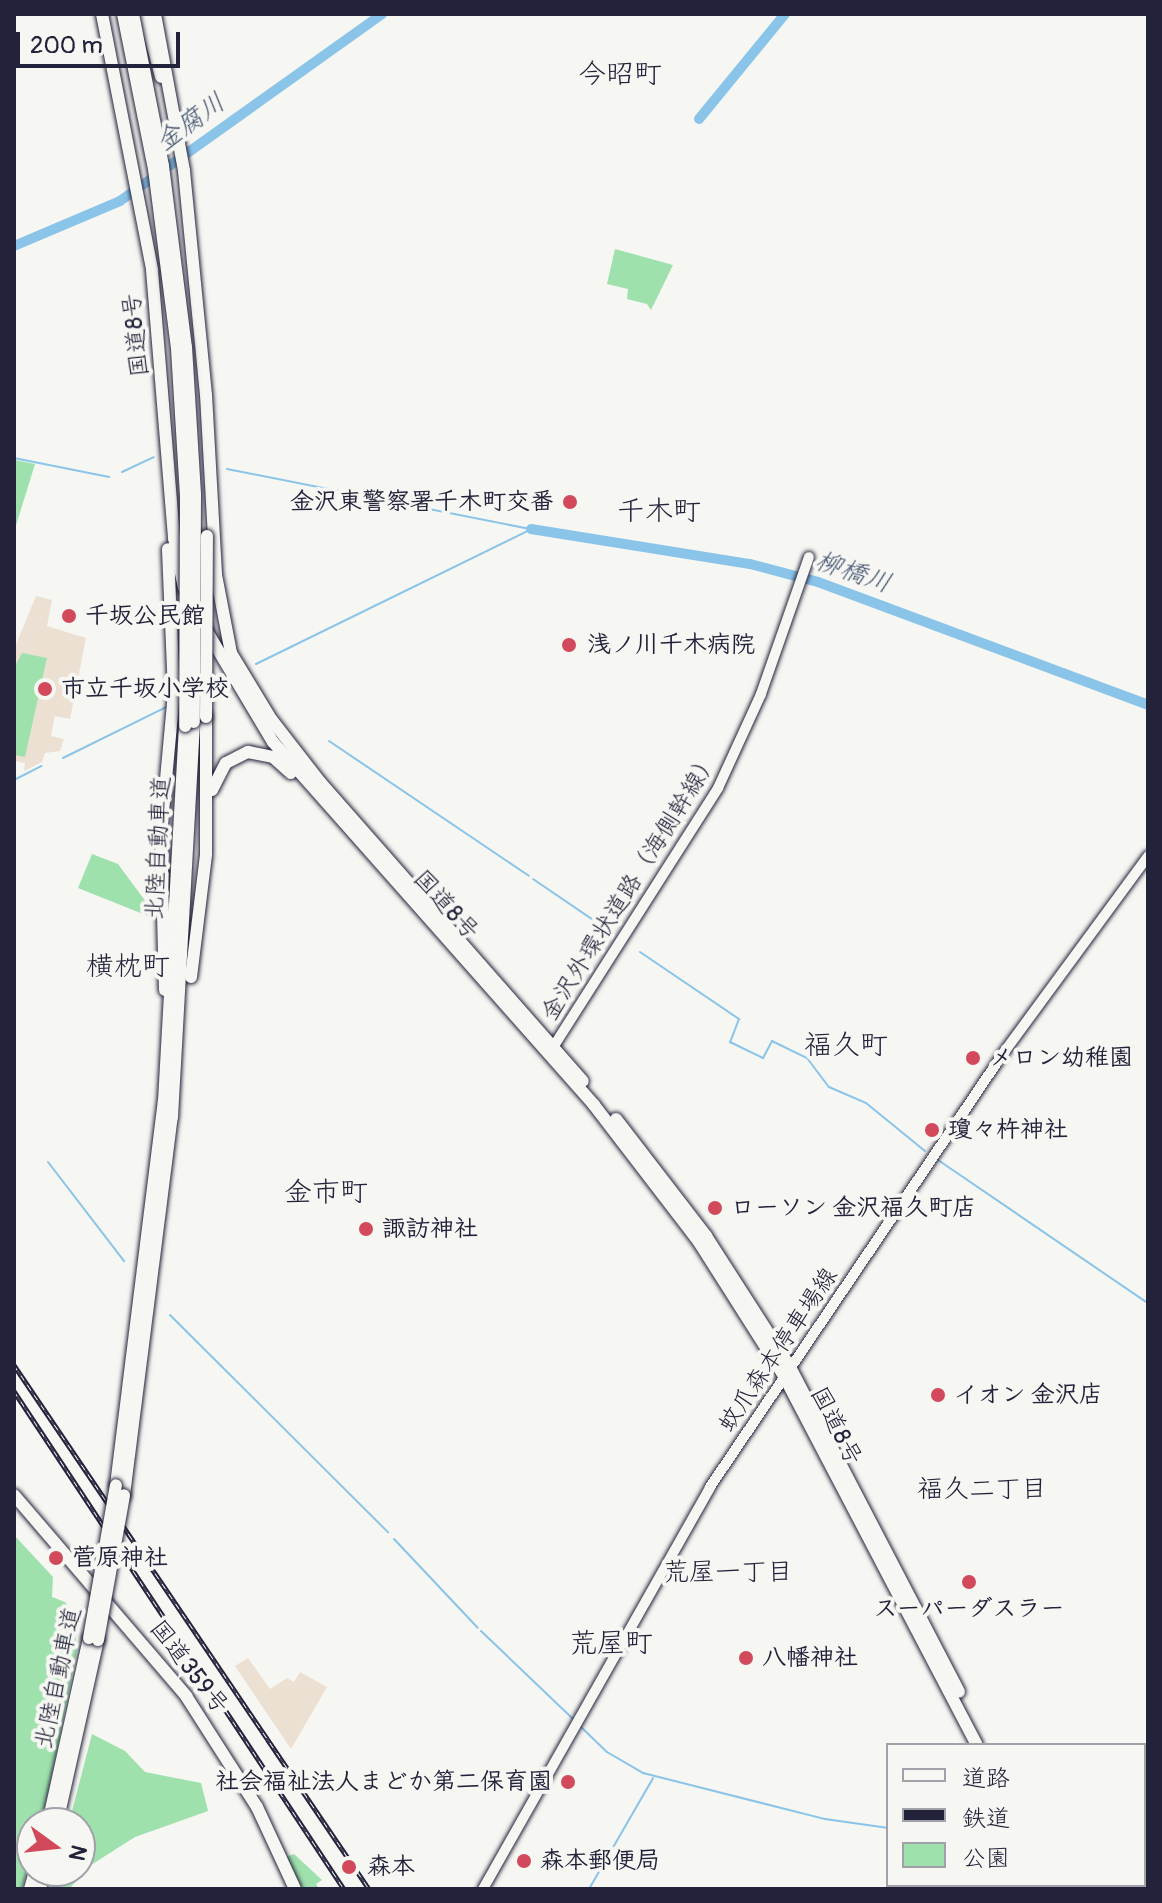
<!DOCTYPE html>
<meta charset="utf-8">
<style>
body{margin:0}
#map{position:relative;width:1162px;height:1903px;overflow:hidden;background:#f6f6f2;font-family:Pangolin,"Klee One",sans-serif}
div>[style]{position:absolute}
.built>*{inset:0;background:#ece0d2}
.green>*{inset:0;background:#9ee1ac}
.stream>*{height:2px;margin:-1px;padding:0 1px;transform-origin:1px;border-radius:1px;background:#8ac4e9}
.river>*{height:10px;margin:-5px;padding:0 5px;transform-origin:5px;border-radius:5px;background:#8ac4e9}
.roads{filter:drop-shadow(0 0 2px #22223b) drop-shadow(0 0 2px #22223b)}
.major>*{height:10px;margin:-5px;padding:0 5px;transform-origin:5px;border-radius:5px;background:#f6f6f2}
.highway>*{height:12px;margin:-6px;padding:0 6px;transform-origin:6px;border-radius:6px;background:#f6f6f2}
.rail>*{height:5px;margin-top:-2.5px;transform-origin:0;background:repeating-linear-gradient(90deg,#f6f6f2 0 6px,#22223b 0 12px);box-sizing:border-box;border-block:2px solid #22223b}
.bridges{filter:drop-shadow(0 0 2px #22223b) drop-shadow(0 0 2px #22223b)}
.highway-bridge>*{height:12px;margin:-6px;padding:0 6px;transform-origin:6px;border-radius:6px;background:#f6f6f2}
.dots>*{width:22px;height:22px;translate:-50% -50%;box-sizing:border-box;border:4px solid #f6f6f2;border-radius:50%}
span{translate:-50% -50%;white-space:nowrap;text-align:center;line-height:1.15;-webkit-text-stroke:8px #f6f6f2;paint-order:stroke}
.street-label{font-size:24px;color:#22223b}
.poi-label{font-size:24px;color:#22223b;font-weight:700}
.right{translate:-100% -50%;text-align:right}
.left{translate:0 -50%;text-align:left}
.water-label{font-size:26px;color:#41536f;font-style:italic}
.neighbourhood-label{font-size:26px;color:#22223b}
.quarter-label{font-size:28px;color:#22223b}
.frame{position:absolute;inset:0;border:16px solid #22223b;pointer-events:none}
.legend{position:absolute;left:886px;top:1743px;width:260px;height:144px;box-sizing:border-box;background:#f6f6f2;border:2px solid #a1a1a9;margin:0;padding:10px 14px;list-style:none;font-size:24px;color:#22223b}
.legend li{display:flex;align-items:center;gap:16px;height:40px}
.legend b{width:40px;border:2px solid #a1a1a9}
.north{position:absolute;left:16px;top:1807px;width:80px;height:80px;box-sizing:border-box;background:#f6f6f2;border:2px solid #a1a1a9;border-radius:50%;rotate:105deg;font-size:22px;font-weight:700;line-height:32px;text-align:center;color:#22223b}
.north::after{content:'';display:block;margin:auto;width:28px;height:36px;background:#d1495b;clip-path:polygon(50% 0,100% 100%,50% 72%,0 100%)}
.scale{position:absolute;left:16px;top:32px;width:164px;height:36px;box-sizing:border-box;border:4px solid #22223b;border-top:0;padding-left:10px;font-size:24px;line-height:28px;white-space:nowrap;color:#22223b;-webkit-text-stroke:6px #f6f6f2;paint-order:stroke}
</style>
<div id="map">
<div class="built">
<div style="clip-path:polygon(36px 596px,52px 600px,47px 626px,86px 638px,70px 719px,55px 716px,51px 736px,64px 739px,60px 751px,45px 753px,42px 762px,24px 771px,25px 763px,14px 761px,15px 647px)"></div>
<div style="clip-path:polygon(248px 1658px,270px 1689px,287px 1678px,294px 1682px,300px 1672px,327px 1687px,291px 1749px,235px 1666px)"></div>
</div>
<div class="green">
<div style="clip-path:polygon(615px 249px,673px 265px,651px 310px,647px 304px,627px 299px,628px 289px,607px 284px)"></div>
<div style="clip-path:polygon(15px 460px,35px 464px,14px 532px,14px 461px)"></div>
<div style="clip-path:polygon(22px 653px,47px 658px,25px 757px,14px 755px,14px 668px)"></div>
<div style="clip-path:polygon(92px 854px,118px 864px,149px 906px,148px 916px,78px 888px)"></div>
<div style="clip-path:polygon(15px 1536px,53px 1577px,52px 1597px,65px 1602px,73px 1613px,77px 1650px,49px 1790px,40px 1823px,32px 1823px,32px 1852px,22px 1889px,14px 1889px)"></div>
<div style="clip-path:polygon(92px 1734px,125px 1751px,145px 1772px,201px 1783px,208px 1811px,135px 1837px,91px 1865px,69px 1889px,50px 1889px,55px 1871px,80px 1871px,80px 1823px,69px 1823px)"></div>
<div style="clip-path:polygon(294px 1854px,322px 1880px,316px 1884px,319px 1889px,301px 1889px,283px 1858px)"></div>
</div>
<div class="stream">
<div style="left:14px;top:458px;width:97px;rotate:11.3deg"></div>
<div style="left:227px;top:469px;width:310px;rotate:11.2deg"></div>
<div style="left:122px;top:472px;width:35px;rotate:-25deg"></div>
<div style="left:256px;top:664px;width:305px;rotate:-26.1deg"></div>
<div style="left:329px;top:741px;width:241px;rotate:34deg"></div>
<div style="left:63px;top:758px;width:115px;rotate:-26.3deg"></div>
<div style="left:14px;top:780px;width:31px;rotate:-27deg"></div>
<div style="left:533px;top:879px;width:98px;rotate:34.2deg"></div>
<div style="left:640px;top:952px;width:120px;rotate:34.1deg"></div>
<div style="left:739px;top:1019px;width:25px;rotate:111deg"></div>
<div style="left:730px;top:1042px;width:37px;rotate:26deg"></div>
<div style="left:763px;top:1058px;width:19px;rotate:-62deg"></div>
<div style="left:772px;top:1041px;width:39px;rotate:26deg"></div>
<div style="left:807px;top:1058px;width:36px;rotate:53deg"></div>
<div style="left:829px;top:1087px;width:40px;rotate:23.4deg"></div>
<div style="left:866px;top:1103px;width:76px;rotate:39.1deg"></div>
<div style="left:938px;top:1160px;width:254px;rotate:34.3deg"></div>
<div style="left:48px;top:1162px;width:125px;rotate:52.5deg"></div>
<div style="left:170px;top:1315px;width:308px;rotate:44.9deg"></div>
<div style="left:394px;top:1539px;width:122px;rotate:46.7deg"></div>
<div style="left:481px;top:1631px;width:127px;rotate:43.7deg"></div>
<div style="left:580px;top:1726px;width:37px;rotate:44deg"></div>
<div style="left:607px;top:1752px;width:42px;rotate:30.3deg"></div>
<div style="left:643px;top:1773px;width:188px;rotate:14.2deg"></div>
<div style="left:825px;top:1819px;width:64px;rotate:8.1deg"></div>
<div style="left:1144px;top:1789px;width:6px;rotate:-45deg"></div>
<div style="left:589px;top:1889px;width:128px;rotate:-60deg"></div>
</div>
<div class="river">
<div style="left:699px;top:119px;width:136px;rotate:-50.7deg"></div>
<div style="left:14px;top:246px;width:115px;rotate:-23deg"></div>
<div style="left:120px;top:201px;width:322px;rotate:-35.5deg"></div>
<div style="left:531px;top:529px;width:222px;rotate:9.1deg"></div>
<div style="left:750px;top:564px;width:70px;rotate:14.8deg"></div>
<div style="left:818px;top:582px;width:352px;rotate:20.4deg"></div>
</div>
<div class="roads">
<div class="major">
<div style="left:550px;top:1052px;width:313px;rotate:-57.5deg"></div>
<div style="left:718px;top:788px;width:103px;rotate:-65.4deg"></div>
<div style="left:761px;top:694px;width:145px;rotate:-70.7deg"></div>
<div style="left:483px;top:1889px;width:462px;rotate:-60.5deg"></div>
<div style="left:710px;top:1487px;width:521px;rotate:-55.94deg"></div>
<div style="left:1002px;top:1055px;width:247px;rotate:-53.7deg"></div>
</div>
<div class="highway">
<div style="left:102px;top:14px;width:261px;rotate:78.9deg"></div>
<div style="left:152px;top:270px;width:269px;rotate:85.3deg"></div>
<div style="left:174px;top:538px;width:51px;rotate:78.7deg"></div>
<div style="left:144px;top:14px;width:65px;rotate:74.9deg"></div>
<div style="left:155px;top:14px;width:160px;rotate:79.5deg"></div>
<div style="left:184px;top:171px;width:225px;rotate:84.4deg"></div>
<div style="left:206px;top:395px;width:180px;rotate:86.8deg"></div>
<div style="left:216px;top:575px;width:79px;rotate:79.1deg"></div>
<div style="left:231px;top:653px;width:77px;rotate:58.8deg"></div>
<div style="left:271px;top:719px;width:80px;rotate:52.1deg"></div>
<div style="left:320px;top:782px;width:398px;rotate:48.7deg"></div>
<div style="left:193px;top:608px;width:156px;rotate:59.2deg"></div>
<div style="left:273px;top:742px;width:485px;rotate:48.5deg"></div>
<div style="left:594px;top:1105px;width:173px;rotate:52.5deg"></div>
<div style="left:699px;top:1242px;width:159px;rotate:57.6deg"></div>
<div style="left:784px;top:1376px;width:416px;rotate:62.4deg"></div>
<div style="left:212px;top:790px;width:30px;rotate:-63deg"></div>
<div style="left:226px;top:763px;width:25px;rotate:-27deg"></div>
<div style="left:248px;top:752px;width:25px;rotate:11deg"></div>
<div style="left:273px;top:757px;width:24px;rotate:42deg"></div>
<div style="left:191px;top:977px;width:124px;rotate:-83deg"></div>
<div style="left:206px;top:854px;width:137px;rotate:-90deg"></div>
<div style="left:165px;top:990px;width:157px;rotate:-91.5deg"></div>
<div style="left:161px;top:833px;width:141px;rotate:-84.7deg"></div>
<div style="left:174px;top:693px;width:144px;rotate:-92.4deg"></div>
<div style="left:616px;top:1119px;width:148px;rotate:52.4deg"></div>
<div style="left:706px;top:1236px;width:156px;rotate:57.3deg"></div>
<div style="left:790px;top:1367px;width:366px;rotate:62.5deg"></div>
<div style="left:116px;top:1485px;width:387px;rotate:-82.9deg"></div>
<div style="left:164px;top:1101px;width:376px;rotate:-86.8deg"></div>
<div style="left:14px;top:1495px;width:265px;rotate:49.4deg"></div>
<div style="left:186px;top:1696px;width:132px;rotate:57.4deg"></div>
<div style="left:257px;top:1807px;width:90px;rotate:65.1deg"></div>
<div style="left:124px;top:1495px;width:381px;rotate:-82.8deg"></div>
<div style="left:172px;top:1117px;width:396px;rotate:-86.8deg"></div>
<div style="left:48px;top:1823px;width:189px;rotate:-77.5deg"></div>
<div style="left:57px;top:1823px;width:188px;rotate:-77.4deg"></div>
<div style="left:1046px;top:1885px;width:4px;rotate:63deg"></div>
<div style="left:1056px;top:1885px;width:4px;rotate:63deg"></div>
<div style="left:30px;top:1889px;width:19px;rotate:-74deg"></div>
<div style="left:40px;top:1889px;width:19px;rotate:-74deg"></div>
</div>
</div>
<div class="rail">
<div style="left:14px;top:1365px;width:633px;rotate:55.88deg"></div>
<div style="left:14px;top:1391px;width:597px;rotate:56.47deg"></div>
</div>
<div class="bridges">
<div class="highway-bridge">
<div style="left:123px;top:14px;width:158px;rotate:78.7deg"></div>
<div style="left:154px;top:169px;width:181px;rotate:82.7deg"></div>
<div style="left:177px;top:349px;width:147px;rotate:86.5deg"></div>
<div style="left:186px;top:496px;width:230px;rotate:90.2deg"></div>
<div style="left:133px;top:14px;width:155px;rotate:78.8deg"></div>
<div style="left:163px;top:166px;width:182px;rotate:82.8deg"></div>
<div style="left:186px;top:347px;width:148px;rotate:86.5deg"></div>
<div style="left:195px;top:495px;width:227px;rotate:90.3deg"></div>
<div style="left:206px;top:717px;width:181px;rotate:-89.7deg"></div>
<div style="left:89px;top:1638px;width:155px;rotate:-80deg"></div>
<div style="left:98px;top:1640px;width:147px;rotate:-79.8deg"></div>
</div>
</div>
<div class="dots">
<div style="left:570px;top:502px;background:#d1495b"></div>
<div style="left:69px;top:616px;background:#d1495b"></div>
<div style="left:569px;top:645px;background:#d1495b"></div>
<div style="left:45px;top:689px;background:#d1495b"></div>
<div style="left:973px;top:1058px;background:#d1495b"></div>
<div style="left:932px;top:1130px;background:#d1495b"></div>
<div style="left:715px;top:1208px;background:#d1495b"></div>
<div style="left:366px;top:1229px;background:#d1495b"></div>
<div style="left:938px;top:1395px;background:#d1495b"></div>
<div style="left:56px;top:1558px;background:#d1495b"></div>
<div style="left:969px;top:1582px;background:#d1495b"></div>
<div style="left:746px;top:1658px;background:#d1495b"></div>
<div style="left:568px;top:1782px;background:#d1495b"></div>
<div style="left:524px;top:1861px;background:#d1495b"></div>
<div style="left:349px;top:1867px;background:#d1495b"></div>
</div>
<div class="street-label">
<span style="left:136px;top:335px;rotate:-96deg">国道8号</span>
<span style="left:158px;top:848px;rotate:-87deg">北陸自動車道</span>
<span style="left:630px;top:886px;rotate:-58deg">金沢外環状道路（海側幹線）</span>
<span style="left:446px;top:905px;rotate:48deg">国道8号</span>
<span style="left:778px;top:1350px;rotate:-56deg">蚊爪森本停車場線</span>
<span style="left:836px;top:1426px;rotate:63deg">国道8号</span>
<span style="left:189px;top:1667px;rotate:52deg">国道359号</span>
<span style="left:58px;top:1678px;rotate:-78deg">北陸自動車道</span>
</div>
<div class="poi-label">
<span class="right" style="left:554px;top:502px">金沢東警察署千木町交番</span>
<span class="left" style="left:85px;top:616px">千坂公民館</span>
<span class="left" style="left:587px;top:645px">浅ノ川千木病院</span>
<span class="left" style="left:61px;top:689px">市立千坂小学校</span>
<span class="left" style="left:989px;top:1058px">メロン幼稚園</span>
<span class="left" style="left:948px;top:1130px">瓊々杵神社</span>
<span class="left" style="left:731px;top:1208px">ローソン 金沢福久町店</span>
<span class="left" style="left:382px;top:1229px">諏訪神社</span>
<span class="left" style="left:954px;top:1395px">イオン 金沢店</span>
<span class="left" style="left:72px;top:1558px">菅原神社</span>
<span style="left:969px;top:1609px">スーパーダスラー</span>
<span class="left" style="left:762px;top:1658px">八幡神社</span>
<span class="right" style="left:552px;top:1782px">社会福祉法人まどか第二保育園</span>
<span class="left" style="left:540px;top:1861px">森本郵便局</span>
<span class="left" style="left:367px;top:1867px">森本</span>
</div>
<div class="water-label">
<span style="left:191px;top:123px;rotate:-36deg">金腐川</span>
<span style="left:853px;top:573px;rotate:19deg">柳橋川</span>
</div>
<div class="neighbourhood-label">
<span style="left:982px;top:1490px">福久二丁目</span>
<span style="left:728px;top:1573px">荒屋一丁目</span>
</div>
<div class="quarter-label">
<span style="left:620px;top:75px">今昭町</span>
<span style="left:659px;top:512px">千木町</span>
<span style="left:128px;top:967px">横枕町</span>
<span style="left:846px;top:1046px">福久町</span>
<span style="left:326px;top:1193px">金市町</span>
<span style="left:611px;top:1644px">荒屋町</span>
</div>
<div class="frame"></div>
<ul class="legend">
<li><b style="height:10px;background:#f6f6f2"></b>道路</li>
<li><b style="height:10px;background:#22223b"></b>鉄道</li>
<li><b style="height:22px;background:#9ee1ac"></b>公園</li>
</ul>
<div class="north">N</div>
<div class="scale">200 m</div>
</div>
